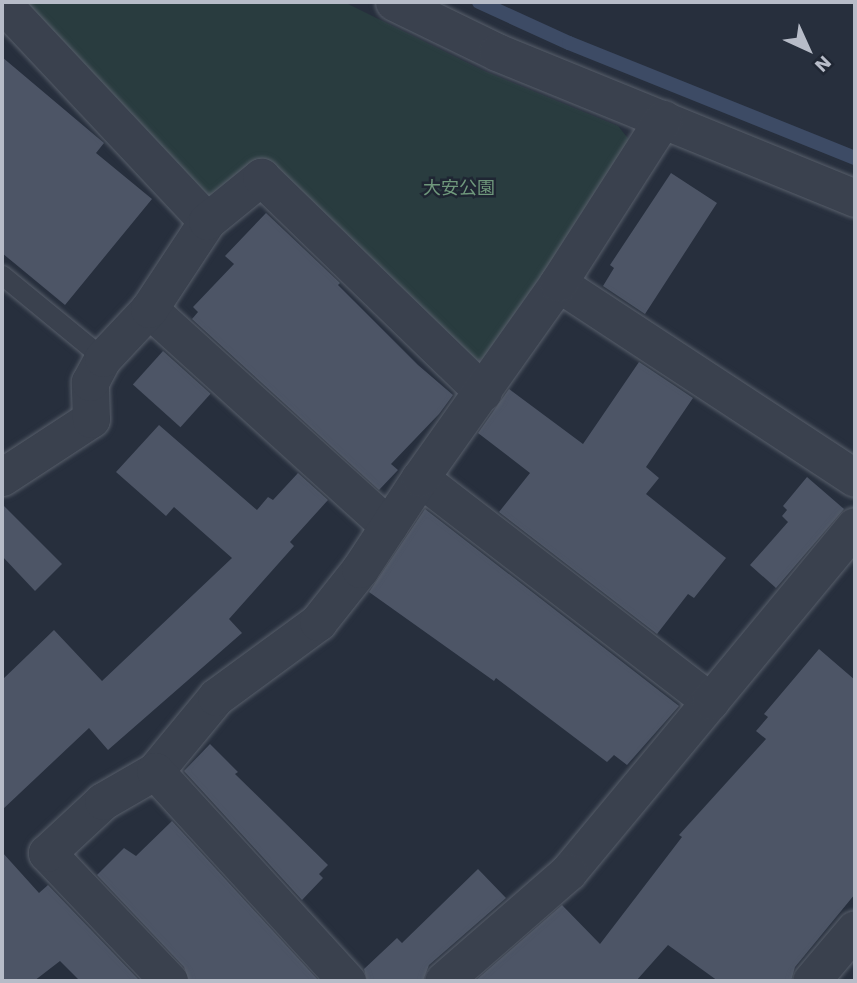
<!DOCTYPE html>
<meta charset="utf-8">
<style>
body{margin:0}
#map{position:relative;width:857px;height:983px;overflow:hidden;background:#272f3d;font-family:"Work Sans","Noto Sans JP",sans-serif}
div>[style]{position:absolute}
.green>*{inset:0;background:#293c3f}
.stream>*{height:14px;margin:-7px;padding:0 7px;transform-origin:7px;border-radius:7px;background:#3d4b65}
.building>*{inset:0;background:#4d5566;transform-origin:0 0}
.roads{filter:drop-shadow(0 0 2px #585f6b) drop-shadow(0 0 2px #585f6b)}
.lane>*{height:19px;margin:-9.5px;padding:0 9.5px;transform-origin:9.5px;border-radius:9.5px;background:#3a414e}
.street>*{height:37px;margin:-18.5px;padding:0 18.5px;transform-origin:18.5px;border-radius:18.5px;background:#3a414e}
span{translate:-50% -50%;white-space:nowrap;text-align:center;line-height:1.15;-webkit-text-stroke:5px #1f2633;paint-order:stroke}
.park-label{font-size:18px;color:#6f987c}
.frame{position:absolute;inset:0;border:4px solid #b7bcc8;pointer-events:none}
.north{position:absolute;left:773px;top:14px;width:70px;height:70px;-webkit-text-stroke:5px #1f2633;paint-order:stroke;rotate:135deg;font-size:19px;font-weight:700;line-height:28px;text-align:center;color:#b7bcc8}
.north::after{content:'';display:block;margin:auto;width:24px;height:32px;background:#b7bcc8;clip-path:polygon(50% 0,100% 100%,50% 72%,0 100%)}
</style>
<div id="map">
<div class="green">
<div style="clip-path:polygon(15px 2px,344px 2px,482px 70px,618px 126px,631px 142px,486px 358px,468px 362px,264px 160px,211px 198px,203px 193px)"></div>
</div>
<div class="stream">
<div style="left:479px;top:2px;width:99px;rotate:24.5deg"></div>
<div style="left:569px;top:43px;width:308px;rotate:21.9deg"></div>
</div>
<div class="building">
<div style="clip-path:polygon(2px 57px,104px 143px,96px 153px,152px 199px,65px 305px,2px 253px)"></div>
<div style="clip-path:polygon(671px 173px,717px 203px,645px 314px,603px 286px,614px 268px,610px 265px)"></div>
<div style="clip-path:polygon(266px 213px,340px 283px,338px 285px,418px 365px,453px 395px,439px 414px,391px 464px,398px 470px,379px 490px,192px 319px,198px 312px,193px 307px,234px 264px,225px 256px)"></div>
<div style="left:163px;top:351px;width:64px;height:45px;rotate:42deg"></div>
<div style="clip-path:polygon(639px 362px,693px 398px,646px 467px,659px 478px,646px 494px,726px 558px,694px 598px,688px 594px,657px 634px,499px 512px,530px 473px,478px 433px,509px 389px,583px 444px)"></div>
<div style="clip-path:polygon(159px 425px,257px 510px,268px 497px,273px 500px,298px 473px,328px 500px,290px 542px,294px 546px,229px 619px,242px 633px,108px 750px,89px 728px,2px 810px,2px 680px,54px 630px,102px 681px,232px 558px,174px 507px,166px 516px,116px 472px)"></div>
<div style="clip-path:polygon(807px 477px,844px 509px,776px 588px,750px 565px,788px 522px,782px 516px,787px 510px,783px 506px)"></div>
<div style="clip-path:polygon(2px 504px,62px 564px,35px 591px,2px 556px)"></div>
<div style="clip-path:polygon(425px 509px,679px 706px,627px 765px,614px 755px,607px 762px,496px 678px,494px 681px,369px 592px)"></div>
<div style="clip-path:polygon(819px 649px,855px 680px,855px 894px,795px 967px,791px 981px,718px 981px,668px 945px,636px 981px,475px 981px,562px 905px,600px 944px,682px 837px,679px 835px,766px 739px,756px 731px,768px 717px,764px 714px)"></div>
<div style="clip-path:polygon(210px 744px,238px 772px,235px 774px,328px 865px,319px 874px,323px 878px,302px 900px,184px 771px)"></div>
<div style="clip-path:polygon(172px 821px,319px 981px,189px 981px,184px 967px,97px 875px,124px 848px,136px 856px)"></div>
<div style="clip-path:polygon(2px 852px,39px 893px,48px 885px,140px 981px,80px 981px,60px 961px,34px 981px,2px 981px)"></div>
<div style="clip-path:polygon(478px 869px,506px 898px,429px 965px,423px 981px,367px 981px,364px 969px,397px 938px,402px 943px)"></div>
</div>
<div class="roads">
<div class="lane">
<div style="left:2px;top:275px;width:131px;rotate:39.4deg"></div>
</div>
<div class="street">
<div style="left:394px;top:2px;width:114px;rotate:25.9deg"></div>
<div style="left:497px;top:52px;width:387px;rotate:22.2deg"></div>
<div style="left:2px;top:3px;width:299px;rotate:46.8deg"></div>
<div style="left:558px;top:283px;width:355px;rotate:33.3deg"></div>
<div style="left:149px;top:309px;width:323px;rotate:42.2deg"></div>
<div style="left:2px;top:477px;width:106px;rotate:-33.1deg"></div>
<div style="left:91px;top:419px;width:37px;rotate:-92deg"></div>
<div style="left:90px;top:382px;width:27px;rotate:-62deg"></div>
<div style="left:103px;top:358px;width:67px;rotate:-46.8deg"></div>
<div style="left:149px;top:309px;width:105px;rotate:-56.6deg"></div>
<div style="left:207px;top:221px;width:70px;rotate:-39.2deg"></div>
<div style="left:261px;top:177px;width:309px;rotate:44.1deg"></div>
<div style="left:420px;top:478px;width:366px;rotate:37.6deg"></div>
<div style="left:710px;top:701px;width:222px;rotate:129.7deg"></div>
<div style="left:568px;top:872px;width:166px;rotate:138.9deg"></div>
<div style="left:710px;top:701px;width:227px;rotate:-50.4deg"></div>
<div style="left:155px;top:771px;width:96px;rotate:-50.5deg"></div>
<div style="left:216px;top:697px;width:127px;rotate:-36.3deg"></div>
<div style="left:318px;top:622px;width:68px;rotate:-51.6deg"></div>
<div style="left:360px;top:569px;width:109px;rotate:-56.6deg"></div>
<div style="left:420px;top:478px;width:239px;rotate:-54.7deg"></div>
<div style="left:558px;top:283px;width:195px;rotate:-57.4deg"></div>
<div style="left:169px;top:981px;width:177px;rotate:-133.6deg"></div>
<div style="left:47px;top:853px;width:76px;rotate:-42.9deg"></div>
<div style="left:103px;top:801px;width:60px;rotate:-30deg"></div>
<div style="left:155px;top:771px;width:285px;rotate:47.6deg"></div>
<div style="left:811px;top:981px;width:68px;rotate:-49.8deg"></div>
</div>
</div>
<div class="park-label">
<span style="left:459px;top:188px">大安公園</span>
</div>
<div class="frame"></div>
<div class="north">N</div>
</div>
